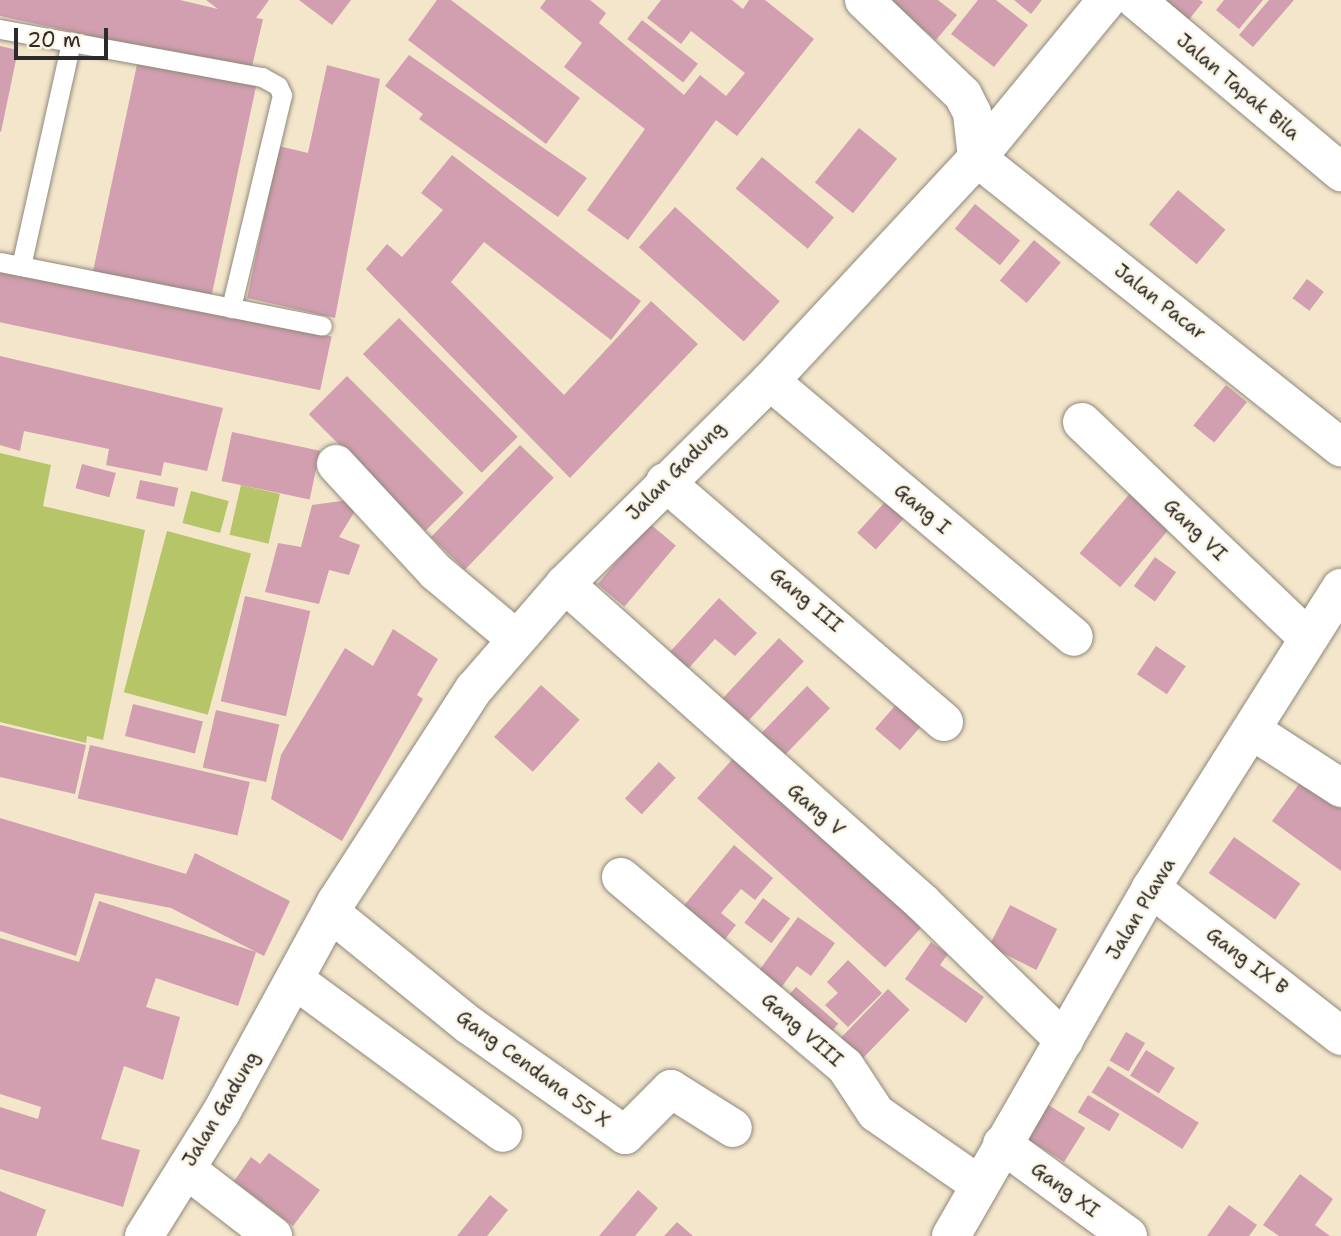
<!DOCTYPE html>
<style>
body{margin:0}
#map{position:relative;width:1341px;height:1236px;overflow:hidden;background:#f3e6cb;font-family:"Shantell Sans",sans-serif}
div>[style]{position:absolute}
.green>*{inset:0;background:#b6c568;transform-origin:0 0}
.building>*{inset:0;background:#d19fb0;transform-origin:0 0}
.roads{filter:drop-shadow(0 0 2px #8f887b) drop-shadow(0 0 2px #8f887b)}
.service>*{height:19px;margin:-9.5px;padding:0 9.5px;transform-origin:9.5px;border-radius:9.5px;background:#fff}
.minor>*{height:38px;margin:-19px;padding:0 19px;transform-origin:19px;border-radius:19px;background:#fff}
.tertiary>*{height:38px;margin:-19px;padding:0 19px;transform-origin:19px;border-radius:19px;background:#fff}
span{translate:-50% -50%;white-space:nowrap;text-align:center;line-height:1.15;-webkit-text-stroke:5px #fcf5e5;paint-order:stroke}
.street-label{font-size:19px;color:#2b2b2b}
.scale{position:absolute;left:14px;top:28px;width:94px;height:32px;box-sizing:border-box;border:4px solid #2b2b2b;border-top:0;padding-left:9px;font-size:21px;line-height:24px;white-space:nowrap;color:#2b2b2b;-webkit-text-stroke:5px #fcf5e5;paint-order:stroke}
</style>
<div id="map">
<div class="green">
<div style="clip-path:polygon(0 453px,51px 465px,43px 506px,145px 530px,103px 740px,87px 736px,86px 743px,0 722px)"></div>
<div style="left:241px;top:485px;width:40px;height:51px;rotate:13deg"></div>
<div style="left:191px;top:491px;width:39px;height:33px;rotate:15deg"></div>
<div style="left:167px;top:531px;width:87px;height:167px;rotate:15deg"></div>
</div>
<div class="building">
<div style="clip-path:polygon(0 0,180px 0,218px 9px,206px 0,269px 0,256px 18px,263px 19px,251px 71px,0 16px)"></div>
<div style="clip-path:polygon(299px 0,351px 0,332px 25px)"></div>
<div style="clip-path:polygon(437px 0,451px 0,580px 98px,546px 144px,408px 40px)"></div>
<div style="clip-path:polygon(546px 0,590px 0,606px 13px,599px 23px,684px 95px,700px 75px,726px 96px,745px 73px,691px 31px,681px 44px,647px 18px,661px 0,732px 0,743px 9px,749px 0,765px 0,814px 39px,737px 136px,716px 120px,628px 240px,587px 210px,645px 129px,564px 67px,582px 43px,540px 8px)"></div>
<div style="clip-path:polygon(887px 0,938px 0,957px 15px,936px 40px)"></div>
<div style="clip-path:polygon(978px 0,996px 0,1028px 25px,994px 67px,951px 34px)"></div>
<div style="clip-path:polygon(1014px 0,1042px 0,1031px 14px)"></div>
<div style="clip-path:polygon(1161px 0,1200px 0,1203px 2px,1187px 22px)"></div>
<div style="clip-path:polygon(1224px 0,1263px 0,1239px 29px,1216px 10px)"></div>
<div style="clip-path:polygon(1269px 0,1294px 0,1253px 47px,1239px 35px)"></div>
<div style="left:642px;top:20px;width:71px;height:24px;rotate:38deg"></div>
<div style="clip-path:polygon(0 46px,18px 50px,1px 132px,0 131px)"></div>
<div style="left:139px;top:55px;width:121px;height:222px;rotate:12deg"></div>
<div style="clip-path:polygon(409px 55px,587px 178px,558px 217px,419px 119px,423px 114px,385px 86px)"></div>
<div style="clip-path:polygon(327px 65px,380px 79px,335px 318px,247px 298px,279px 146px,308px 153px)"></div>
<div style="left:859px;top:128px;width:49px;height:70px;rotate:39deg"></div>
<div style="clip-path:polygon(452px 155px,641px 301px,611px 340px,484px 242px,451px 282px,564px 395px,651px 301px,698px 344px,570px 478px,366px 269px,387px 244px,402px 257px,443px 210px,421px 193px)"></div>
<div style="left:762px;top:157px;width:94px;height:41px;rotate:40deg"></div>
<div style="left:1178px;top:190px;width:62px;height:45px;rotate:40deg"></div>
<div style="left:975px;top:204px;width:58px;height:32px;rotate:39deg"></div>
<div style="left:675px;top:207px;width:141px;height:54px;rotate:42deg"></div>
<div style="left:1034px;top:240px;width:35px;height:53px;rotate:40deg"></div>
<div style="left:0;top:266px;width:339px;height:55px;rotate:12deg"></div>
<div style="left:1307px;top:279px;width:21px;height:24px;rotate:37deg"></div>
<div style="left:399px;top:318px;width:168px;height:51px;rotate:45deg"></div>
<div style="clip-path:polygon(0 356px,223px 408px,207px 471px,164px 462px,161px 476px,106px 465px,109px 449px,24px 431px,20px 451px,0 445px)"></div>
<div style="left:347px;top:376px;width:165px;height:54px;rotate:45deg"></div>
<div style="left:1226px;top:385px;width:27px;height:52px;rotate:39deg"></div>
<div style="left:232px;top:432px;width:90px;height:50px;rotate:12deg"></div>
<div style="left:520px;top:445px;width:47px;height:128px;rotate:44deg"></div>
<div style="left:82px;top:464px;width:35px;height:25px;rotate:15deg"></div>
<div style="left:140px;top:480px;width:39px;height:19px;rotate:12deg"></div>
<div style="left:894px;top:492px;width:25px;height:55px;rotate:42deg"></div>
<div style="left:1131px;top:492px;width:53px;height:80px;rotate:40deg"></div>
<div style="clip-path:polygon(363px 498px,339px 537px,360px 545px,349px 575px,329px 570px,319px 604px,265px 592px,278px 543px,301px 547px,312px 505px)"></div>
<div style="left:649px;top:523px;width:35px;height:80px;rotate:40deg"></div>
<div style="left:1155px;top:557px;width:26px;height:36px;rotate:36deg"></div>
<div style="left:245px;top:596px;width:67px;height:108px;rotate:13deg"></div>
<div style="clip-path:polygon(719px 598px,757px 633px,735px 656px,715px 639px,687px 670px,669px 653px)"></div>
<div style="clip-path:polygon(393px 629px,438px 659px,417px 695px,423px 699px,342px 841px,271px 799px,281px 755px,345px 648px,373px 666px)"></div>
<div style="left:779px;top:638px;width:34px;height:82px;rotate:43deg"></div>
<div style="left:1156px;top:646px;width:36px;height:34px;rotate:34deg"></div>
<div style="left:541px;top:685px;width:52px;height:70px;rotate:42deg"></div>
<div style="left:807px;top:686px;width:32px;height:66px;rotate:44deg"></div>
<div style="left:900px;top:700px;width:33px;height:38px;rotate:41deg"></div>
<div style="left:133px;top:704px;width:72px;height:33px;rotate:14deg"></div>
<div style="left:216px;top:710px;width:65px;height:59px;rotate:13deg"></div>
<div style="clip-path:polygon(0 725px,86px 745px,75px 794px,0 777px)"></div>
<div style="left:90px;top:745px;width:164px;height:55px;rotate:13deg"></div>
<div style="left:738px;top:753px;width:253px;height:61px;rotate:42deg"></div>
<div style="left:659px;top:762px;width:23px;height:50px;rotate:43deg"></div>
<div style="clip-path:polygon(1302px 780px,1341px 808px,1341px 871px,1272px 821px)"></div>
<div style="clip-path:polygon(0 818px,186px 874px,195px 853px,290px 901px,264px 956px,256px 952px,238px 1006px,156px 978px,146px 1007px,180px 1017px,163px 1080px,124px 1066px,101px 1139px,140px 1150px,123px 1207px,0 1169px,0 1107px,38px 1119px,41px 1107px,0 1094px,0 938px,79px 962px,99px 901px,256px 952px,171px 908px,95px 893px,76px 956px,0 931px)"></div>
<div style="left:1234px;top:837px;width:81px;height:44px;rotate:35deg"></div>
<div style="clip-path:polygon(734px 845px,773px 878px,755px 900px,741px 889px,721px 913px,736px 925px,718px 948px,677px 914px)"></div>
<div style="left:763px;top:898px;width:34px;height:31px;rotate:37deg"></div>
<div style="left:1010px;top:905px;width:53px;height:46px;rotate:27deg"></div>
<div style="clip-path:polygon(798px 917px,835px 943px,811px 976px,797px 966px,775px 996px,753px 979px)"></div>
<div style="clip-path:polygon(931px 942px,948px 954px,940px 965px,984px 997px,966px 1023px,905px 979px)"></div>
<div style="clip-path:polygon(848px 960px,882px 993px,848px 1027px,825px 1005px,838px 993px,827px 982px)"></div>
<div style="left:796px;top:987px;width:56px;height:19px;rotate:41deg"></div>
<div style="left:888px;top:989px;width:30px;height:74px;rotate:44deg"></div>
<div style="left:1126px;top:1032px;width:22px;height:33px;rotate:30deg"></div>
<div style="left:1146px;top:1050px;width:34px;height:30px;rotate:32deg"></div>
<div style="left:1108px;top:1066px;width:107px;height:31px;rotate:32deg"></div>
<div style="left:1088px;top:1095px;width:37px;height:20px;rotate:31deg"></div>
<div style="left:1042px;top:1101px;width:51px;height:40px;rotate:32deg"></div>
<div style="clip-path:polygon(269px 1153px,320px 1190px,293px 1226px,234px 1181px,251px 1157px,260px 1164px)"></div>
<div style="clip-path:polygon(1300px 1174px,1333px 1199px,1315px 1225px,1330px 1236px,1279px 1236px,1263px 1225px)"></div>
<div style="clip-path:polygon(638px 1190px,658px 1208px,635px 1236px,599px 1236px)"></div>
<div style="clip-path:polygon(0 1191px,46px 1210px,36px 1236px,0 1236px)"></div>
<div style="clip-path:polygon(490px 1195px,508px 1210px,487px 1236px,457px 1236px)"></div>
<div style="clip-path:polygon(1229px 1205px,1257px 1225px,1249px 1236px,1207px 1236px)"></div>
<div style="clip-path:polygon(677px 1222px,693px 1236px,664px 1236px)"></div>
</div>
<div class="roads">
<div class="service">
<div style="left:0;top:29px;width:266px;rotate:10.4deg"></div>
<div style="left:262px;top:77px;width:18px;rotate:29deg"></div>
<div style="left:278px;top:86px;width:10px;rotate:66deg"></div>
<div style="left:282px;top:95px;width:219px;rotate:103.5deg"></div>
<div style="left:0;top:262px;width:328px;rotate:11.2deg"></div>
<div style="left:21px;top:266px;width:230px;rotate:-77.4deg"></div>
</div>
<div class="minor">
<div style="left:864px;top:0;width:137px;rotate:43.8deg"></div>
<div style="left:963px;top:95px;width:20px;rotate:63deg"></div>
<div style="left:972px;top:113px;width:45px;rotate:83.7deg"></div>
<div style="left:1136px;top:0;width:268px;rotate:40deg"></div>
<div style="left:977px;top:158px;width:465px;rotate:38.5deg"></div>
<div style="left:770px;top:381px;width:397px;rotate:40.1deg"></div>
<div style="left:1082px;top:422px;width:313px;rotate:43.7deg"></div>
<div style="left:336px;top:464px;width:147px;rotate:47.2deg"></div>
<div style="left:436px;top:572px;width:104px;rotate:39.9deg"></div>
<div style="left:665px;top:482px;width:368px;rotate:40.7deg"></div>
<div style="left:565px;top:584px;width:480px;rotate:41.7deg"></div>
<div style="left:923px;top:903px;width:197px;rotate:44.2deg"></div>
<div style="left:1253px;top:731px;width:105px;rotate:32.9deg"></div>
<div style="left:621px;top:877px;width:293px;rotate:40.2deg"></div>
<div style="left:845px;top:1066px;width:56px;rotate:56.6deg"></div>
<div style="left:876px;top:1113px;width:124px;rotate:34.8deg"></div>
<div style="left:1151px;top:888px;width:241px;rotate:37.9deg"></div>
<div style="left:331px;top:913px;width:178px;rotate:39.1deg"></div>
<div style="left:469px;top:1025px;width:191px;rotate:35.2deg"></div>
<div style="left:625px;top:1135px;width:65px;rotate:-45deg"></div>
<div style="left:671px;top:1089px;width:73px;rotate:32.2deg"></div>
<div style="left:295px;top:980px;width:258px;rotate:36.3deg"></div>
<div style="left:1002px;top:1144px;width:156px;rotate:36.1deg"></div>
<div style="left:186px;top:1169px;width:110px;rotate:37.6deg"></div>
<div style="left:144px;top:1236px;width:145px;rotate:-58deg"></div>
<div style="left:221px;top:1113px;width:240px;rotate:-61.4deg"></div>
<div style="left:336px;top:902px;width:254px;rotate:-57.1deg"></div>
<div style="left:474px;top:689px;width:139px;rotate:-49.1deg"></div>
<div style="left:565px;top:584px;width:289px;rotate:-44.7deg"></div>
<div style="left:770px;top:381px;width:304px;rotate:-47.1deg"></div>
<div style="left:977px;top:158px;width:205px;rotate:-50.6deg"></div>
</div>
<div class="tertiary">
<div style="left:951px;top:1236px;width:401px;rotate:-60.1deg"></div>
<div style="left:1151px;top:888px;width:355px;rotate:-57.7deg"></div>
</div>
</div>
<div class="street-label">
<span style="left:1238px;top:87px;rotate:40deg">Jalan Tapak Bila</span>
<span style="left:1160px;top:302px;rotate:38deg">Jalan Pacar</span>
<span style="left:676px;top:471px;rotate:-45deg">Jalan Gadung</span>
<span style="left:922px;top:509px;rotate:40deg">Gang I</span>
<span style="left:1195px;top:530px;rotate:44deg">Gang VI</span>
<span style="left:806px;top:600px;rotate:40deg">Gang III</span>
<span style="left:816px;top:810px;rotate:41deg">Gang V</span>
<span style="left:1141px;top:909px;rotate:-59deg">Jalan Plawa</span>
<span style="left:1247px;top:961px;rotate:37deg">Gang IX B</span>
<span style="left:802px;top:1030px;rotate:41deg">Gang VIII</span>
<span style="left:533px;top:1069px;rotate:36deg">Gang Cendana 55 X</span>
<span style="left:221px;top:1109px;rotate:-59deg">Jalan Gadung</span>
<span style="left:1065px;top:1190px;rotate:36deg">Gang XI</span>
</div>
<div class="scale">20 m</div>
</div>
